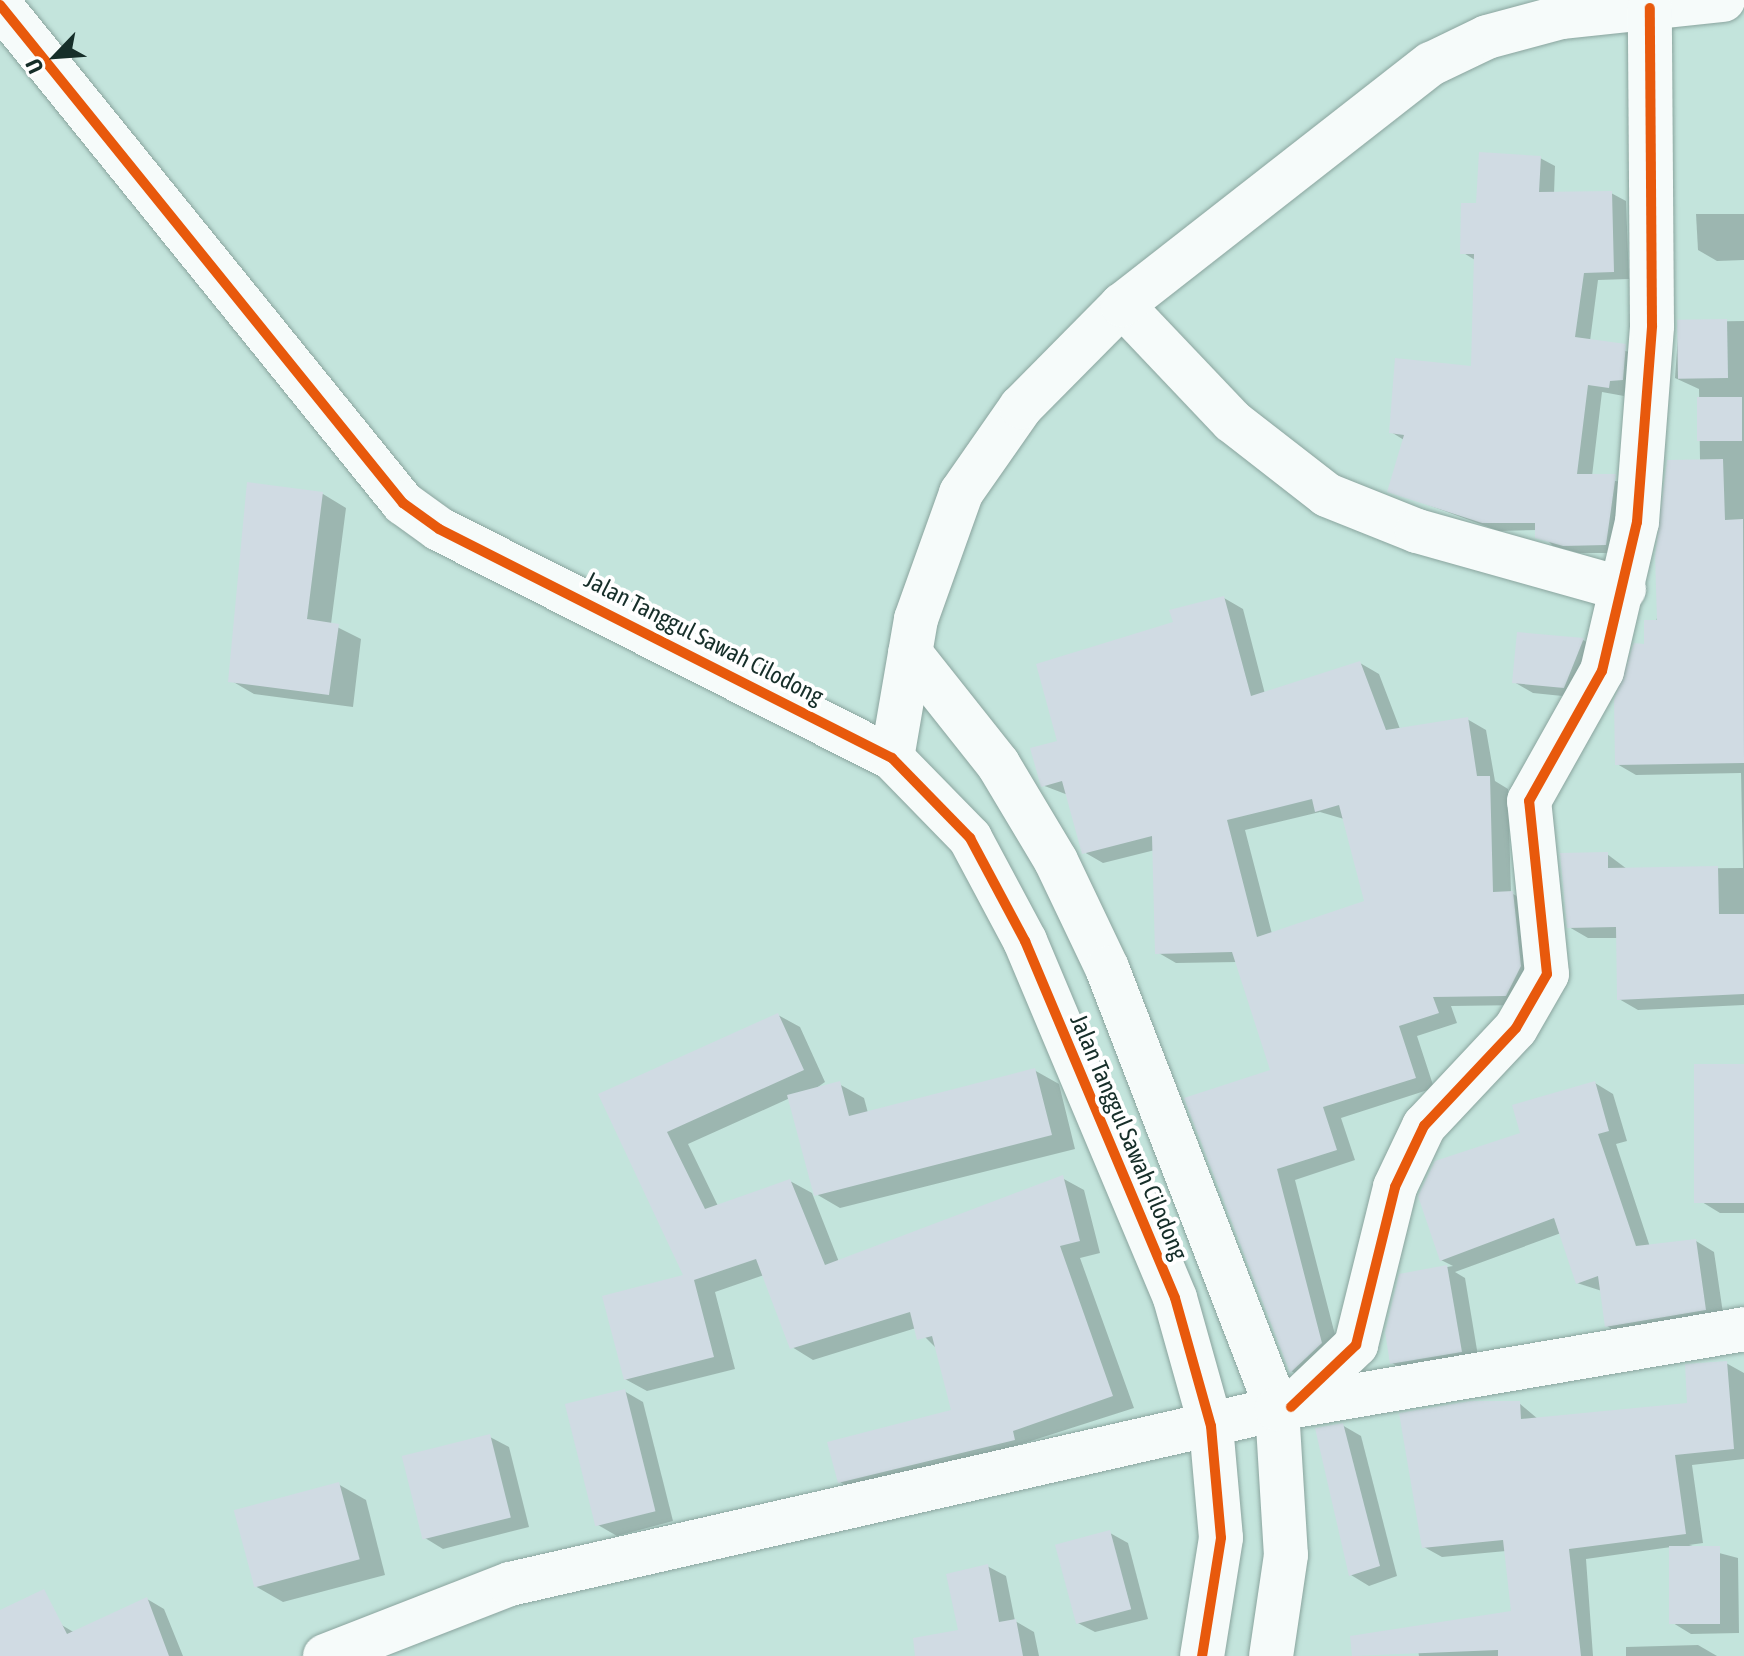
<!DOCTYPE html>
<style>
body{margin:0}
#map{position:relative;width:1744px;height:1656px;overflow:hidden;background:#c3e4dc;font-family:"Asap Condensed",sans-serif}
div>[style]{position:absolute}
.shadow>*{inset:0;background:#0003}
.building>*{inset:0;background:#d0dbe3;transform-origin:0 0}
.roads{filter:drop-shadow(0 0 2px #8aa49e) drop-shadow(0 0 2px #8aa49e)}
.minor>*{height:44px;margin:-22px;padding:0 22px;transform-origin:22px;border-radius:22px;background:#f6fbfa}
.cycleway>*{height:10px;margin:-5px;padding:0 5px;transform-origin:5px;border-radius:5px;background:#e8590c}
span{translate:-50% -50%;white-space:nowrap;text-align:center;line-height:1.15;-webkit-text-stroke:8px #fff;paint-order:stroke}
.street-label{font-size:24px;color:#162e29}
.north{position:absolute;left:16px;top:16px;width:80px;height:80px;-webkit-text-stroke:6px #fff;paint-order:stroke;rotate:245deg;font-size:22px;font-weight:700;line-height:32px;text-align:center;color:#162e29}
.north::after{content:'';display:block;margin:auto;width:28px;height:36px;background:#162e29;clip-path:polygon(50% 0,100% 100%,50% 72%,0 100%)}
</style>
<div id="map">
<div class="shadow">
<div style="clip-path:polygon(1540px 158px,1555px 166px,1554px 194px,1611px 193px,1626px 201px,1629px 279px,1598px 280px,1590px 341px,1640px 355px,1637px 388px,1625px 388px,1624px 396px,1602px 392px,1592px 476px,1630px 484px,1620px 553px,1579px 553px,1553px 546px,1537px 530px,1499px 531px,1390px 491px,1404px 440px,1391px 432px,1473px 368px,1475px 260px,1462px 252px,1478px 205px)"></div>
<div style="clip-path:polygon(1696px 214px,1744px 214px,1744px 260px,1717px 261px,1698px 250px)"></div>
<div style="clip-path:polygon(1744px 321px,1744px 1005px,1638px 1010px,1619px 999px,1618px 938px,1588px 938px,1569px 927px,1607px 854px,1627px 869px,1743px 868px,1741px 773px,1636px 775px,1617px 764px,1700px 461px,1699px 389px,1675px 378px,1679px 322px)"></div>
<div style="clip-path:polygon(249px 484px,323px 494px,346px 508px,331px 624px,361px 639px,353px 707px,254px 694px,230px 680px)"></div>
<div style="clip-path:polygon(evenodd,1224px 598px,1243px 609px,1265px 694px,1360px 663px,1379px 674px,1400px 729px,1467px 719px,1486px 730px,1495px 781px,1508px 789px,1511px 893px,1532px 904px,1525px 1005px,1451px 1006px,1457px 1023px,1417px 1036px,1434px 1088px,1341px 1118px,1355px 1160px,1295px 1180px,1340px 1354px,1310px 1382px,1291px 1371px,1187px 1100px,1273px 1071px,1238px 962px,1176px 963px,1157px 952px,1155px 850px,1103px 863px,1084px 852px,1068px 795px,1042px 785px,1059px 743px,1175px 624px,1224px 598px,1320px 812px,1344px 819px,1366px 903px,1272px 934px,1245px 830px,1320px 812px)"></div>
<div style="clip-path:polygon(1519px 634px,1583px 640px,1601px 650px,1582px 698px,1533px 693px,1514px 682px)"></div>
<div style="clip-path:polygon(778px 1015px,800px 1027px,825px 1082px,812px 1091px,839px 1084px,864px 1098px,868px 1113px,1034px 1070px,1059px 1084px,1075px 1149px,840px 1208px,816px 1194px,790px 1098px,688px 1144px,718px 1206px,790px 1181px,812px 1193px,839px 1262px,1062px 1178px,1084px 1190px,1100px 1253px,1080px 1258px,1134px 1408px,862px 1495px,840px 1482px,953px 1411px,937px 1349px,916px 1328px,813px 1360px,792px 1347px,764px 1275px,715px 1292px,735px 1369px,647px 1391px,625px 1379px,686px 1277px,600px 1095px)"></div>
<div style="clip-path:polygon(1744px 1068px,1744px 1213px,1720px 1213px,1702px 1202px)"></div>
<div style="clip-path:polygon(1595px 1083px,1613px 1094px,1627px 1141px,1616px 1144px,1650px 1247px,1696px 1241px,1714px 1252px,1724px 1320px,1625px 1337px,1607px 1326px,1602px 1291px,1577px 1283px,1561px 1233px,1455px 1272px,1465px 1278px,1479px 1362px,1411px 1374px,1392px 1363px,1401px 1275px,1453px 1266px,1441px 1260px,1523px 1134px)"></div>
<div style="clip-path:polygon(1726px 1363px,1744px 1373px,1744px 1459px,1692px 1465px,1703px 1543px,1689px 1545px,1738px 1558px,1739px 1633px,1691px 1634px,1673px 1623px,1671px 1547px,1586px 1559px,1593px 1656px,1419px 1656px,1414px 1628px,1513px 1613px,1506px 1551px,1442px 1557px,1424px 1547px,1519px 1403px,1538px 1419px,1689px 1405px)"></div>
<div style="clip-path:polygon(624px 1391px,643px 1402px,673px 1521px,617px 1536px,598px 1525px)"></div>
<div style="clip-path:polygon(1342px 1425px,1361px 1436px,1397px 1576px,1369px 1586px,1351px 1575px)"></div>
<div style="clip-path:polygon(490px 1437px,509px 1447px,529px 1527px,443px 1549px,425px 1538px)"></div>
<div style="clip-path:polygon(338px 1484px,366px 1500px,385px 1575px,283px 1602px,255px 1586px)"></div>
<div style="clip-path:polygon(1110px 1533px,1128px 1543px,1148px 1619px,1095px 1632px,1076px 1622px)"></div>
<div style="clip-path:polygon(987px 1566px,1006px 1576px,1015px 1621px,1034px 1632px,1039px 1656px,966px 1656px)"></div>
<div style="clip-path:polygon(147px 1599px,164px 1609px,183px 1656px,0 1656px,0 1639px,60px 1624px,75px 1633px)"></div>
<div style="clip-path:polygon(1698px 1645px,1717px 1656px,1626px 1656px,1626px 1647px)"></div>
</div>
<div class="building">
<div style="clip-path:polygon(1479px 152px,1541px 156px,1539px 192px,1612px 191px,1614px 272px,1584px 273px,1575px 337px,1626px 344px,1623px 380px,1610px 381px,1609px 388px,1588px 385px,1577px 474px,1616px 474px,1606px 545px,1563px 546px,1535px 538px,1535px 523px,1482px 523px,1387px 492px,1404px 435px,1389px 433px,1395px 358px,1471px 366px,1474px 254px,1460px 254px,1461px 203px,1476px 203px)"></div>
<div style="left:1727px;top:319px;width:59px;height:50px;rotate:89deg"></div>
<div style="left:1742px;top:397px;width:44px;height:45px;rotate:90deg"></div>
<div style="clip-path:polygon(1723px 459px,1725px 520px,1743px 519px,1744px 763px,1615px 765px,1614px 700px,1634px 643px,1644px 644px,1644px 620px,1657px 620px,1655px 556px,1667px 460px)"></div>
<div style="clip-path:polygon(247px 482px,323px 492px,307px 619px,339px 624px,329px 695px,228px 682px)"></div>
<div style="clip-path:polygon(evenodd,1224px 596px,1251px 696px,1360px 661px,1386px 730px,1468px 717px,1477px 776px,1490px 776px,1493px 892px,1513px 891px,1521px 966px,1506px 996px,1433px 997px,1439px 1013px,1399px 1026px,1416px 1078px,1323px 1107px,1337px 1150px,1277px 1169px,1322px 1343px,1290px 1373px,1184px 1098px,1270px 1070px,1232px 952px,1155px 954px,1152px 836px,1082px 854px,1062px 781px,1041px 787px,1030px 748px,1057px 741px,1036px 664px,1173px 622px,1169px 610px,1224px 596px,1312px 799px,1315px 812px,1339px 805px,1364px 901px,1257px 937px,1227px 820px,1312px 799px)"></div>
<div style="clip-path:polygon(1517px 632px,1584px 638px,1564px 688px,1512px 683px)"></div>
<div style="clip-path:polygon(1608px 852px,1608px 868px,1718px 866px,1719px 914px,1744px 914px,1744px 994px,1617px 1000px,1616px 927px,1567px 928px,1560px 853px)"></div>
<div style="clip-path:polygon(778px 1013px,804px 1070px,667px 1132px,705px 1209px,790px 1179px,825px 1265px,1063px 1175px,1080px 1241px,1060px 1246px,1113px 1396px,1013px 1431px,1015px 1440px,838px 1483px,827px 1442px,951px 1410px,932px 1336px,917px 1340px,910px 1312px,790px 1349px,756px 1259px,694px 1280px,714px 1357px,624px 1380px,602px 1296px,683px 1275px,598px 1094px)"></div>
<div style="left:1744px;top:1064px;width:139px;height:50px;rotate:90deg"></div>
<div style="clip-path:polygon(1035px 1068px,1052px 1135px,814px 1196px,787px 1095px,840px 1081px,849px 1116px)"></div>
<div style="clip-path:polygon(1595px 1081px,1609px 1131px,1598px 1134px,1636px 1246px,1696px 1239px,1706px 1310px,1605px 1327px,1598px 1276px,1576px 1284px,1554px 1218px,1440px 1261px,1418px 1196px,1435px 1161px,1520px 1133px,1512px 1105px)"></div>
<div style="clip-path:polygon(1447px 1265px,1462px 1352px,1390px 1364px,1385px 1332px,1399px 1274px)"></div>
<div style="clip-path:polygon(1727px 1361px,1734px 1449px,1675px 1455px,1686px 1534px,1569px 1549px,1581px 1656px,1498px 1656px,1498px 1650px,1352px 1656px,1350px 1636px,1511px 1611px,1503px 1540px,1422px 1548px,1399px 1413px,1470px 1401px,1520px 1401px,1521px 1419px,1687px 1403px,1685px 1364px)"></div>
<div style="left:625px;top:1389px;width:126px;height:62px;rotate:76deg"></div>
<div style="clip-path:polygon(1343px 1423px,1380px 1566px,1349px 1576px,1315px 1428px)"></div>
<div style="left:490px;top:1434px;width:86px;height:91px;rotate:76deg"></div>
<div style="left:339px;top:1482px;width:80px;height:109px;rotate:75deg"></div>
<div style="left:1110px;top:1530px;width:82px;height:57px;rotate:75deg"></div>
<div style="left:1669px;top:1546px;width:51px;height:78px"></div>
<div style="clip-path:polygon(988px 1564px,999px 1622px,1016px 1619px,1023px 1656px,915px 1656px,913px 1638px,958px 1630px,946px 1574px)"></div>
<div style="clip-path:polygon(44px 1589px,67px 1634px,147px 1597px,169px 1656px,0 1656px,0 1610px)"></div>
</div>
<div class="roads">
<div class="minor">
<div style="left:0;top:5px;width:641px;rotate:51.02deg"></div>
<div style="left:403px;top:503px;width:44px;rotate:35.8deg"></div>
<div style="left:439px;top:529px;width:508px;rotate:26.82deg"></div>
<div style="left:892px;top:758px;width:112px;rotate:45.7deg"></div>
<div style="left:970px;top:838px;width:117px;rotate:61.9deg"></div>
<div style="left:1025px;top:941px;width:387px;rotate:67.2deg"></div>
<div style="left:1175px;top:1298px;width:133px;rotate:74.3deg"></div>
<div style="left:1211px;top:1426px;width:112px;rotate:84.9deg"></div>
<div style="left:1221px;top:1538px;width:120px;rotate:99.1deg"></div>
<div style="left:1122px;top:305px;width:160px;rotate:46.5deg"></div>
<div style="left:1232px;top:421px;width:120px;rotate:37.9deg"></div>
<div style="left:1327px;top:495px;width:97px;rotate:21.8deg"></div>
<div style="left:1417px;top:531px;width:215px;rotate:15.7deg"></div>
<div style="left:910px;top:653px;width:142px;rotate:51.6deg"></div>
<div style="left:998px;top:764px;width:113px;rotate:59.1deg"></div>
<div style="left:1056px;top:861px;width:119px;rotate:64.5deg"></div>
<div style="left:1107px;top:968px;width:473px;rotate:68.9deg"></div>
<div style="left:1277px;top:1409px;width:146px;rotate:86.5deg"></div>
<div style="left:1286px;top:1555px;width:102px;rotate:98.4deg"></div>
<div style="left:892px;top:758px;width:141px;rotate:-80.2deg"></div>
<div style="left:916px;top:619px;width:134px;rotate:-70.3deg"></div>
<div style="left:961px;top:493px;width:105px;rotate:-55.1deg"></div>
<div style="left:1021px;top:407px;width:144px;rotate:-45.3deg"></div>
<div style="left:1122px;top:305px;width:392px;rotate:-38deg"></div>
<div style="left:1431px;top:64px;width:62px;rotate:-25.7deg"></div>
<div style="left:1487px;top:37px;width:77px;rotate:-15.1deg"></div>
<div style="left:1561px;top:17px;width:163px;rotate:-6deg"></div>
<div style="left:1291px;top:1407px;width:90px;rotate:-43.6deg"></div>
<div style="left:1356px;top:1345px;width:163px;rotate:-76.1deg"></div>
<div style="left:1395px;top:1187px;width:68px;rotate:-64.6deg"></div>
<div style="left:1424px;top:1126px;width:134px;rotate:-46.8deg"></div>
<div style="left:1516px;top:1028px;width:62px;rotate:-60.1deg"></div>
<div style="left:1547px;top:974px;width:174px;rotate:-95.9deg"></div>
<div style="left:1529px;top:801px;width:149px;rotate:-60.7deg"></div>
<div style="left:1602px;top:671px;width:153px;rotate:-76.8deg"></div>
<div style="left:1637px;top:522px;width:197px;rotate:-85.6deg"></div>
<div style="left:1652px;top:326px;width:318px;rotate:-90.4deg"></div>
<div style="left:325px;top:1656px;width:199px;rotate:-21.3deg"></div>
<div style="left:510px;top:1584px;width:787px;rotate:-12.85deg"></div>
<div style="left:1277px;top:1409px;width:474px;rotate:-9.7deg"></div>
</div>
</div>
<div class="cycleway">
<div style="left:0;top:5px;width:641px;rotate:51.02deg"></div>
<div style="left:403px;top:503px;width:44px;rotate:35.8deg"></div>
<div style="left:439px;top:529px;width:508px;rotate:26.82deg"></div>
<div style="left:892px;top:758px;width:112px;rotate:45.7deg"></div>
<div style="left:970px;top:838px;width:117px;rotate:61.9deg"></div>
<div style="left:1025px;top:941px;width:387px;rotate:67.2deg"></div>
<div style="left:1175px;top:1298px;width:133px;rotate:74.3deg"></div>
<div style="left:1211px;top:1426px;width:112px;rotate:84.9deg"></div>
<div style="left:1221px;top:1538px;width:120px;rotate:99.1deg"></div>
<div style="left:1291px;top:1407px;width:90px;rotate:-43.6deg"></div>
<div style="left:1356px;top:1345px;width:163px;rotate:-76.1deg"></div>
<div style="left:1395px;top:1187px;width:68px;rotate:-64.6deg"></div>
<div style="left:1424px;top:1126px;width:134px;rotate:-46.8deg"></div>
<div style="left:1516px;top:1028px;width:62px;rotate:-60.1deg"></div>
<div style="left:1547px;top:974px;width:174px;rotate:-95.9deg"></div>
<div style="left:1529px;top:801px;width:149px;rotate:-60.7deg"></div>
<div style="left:1602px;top:671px;width:153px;rotate:-76.8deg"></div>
<div style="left:1637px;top:522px;width:197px;rotate:-85.6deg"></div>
<div style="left:1652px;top:326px;width:318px;rotate:-90.4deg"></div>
</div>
<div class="street-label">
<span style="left:704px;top:638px;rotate:27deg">Jalan Tanggul Sawah Cilodong</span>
<span style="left:1129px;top:1137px;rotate:67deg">Jalan Tanggul Sawah Cilodong</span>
</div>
<div class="north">U</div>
</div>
